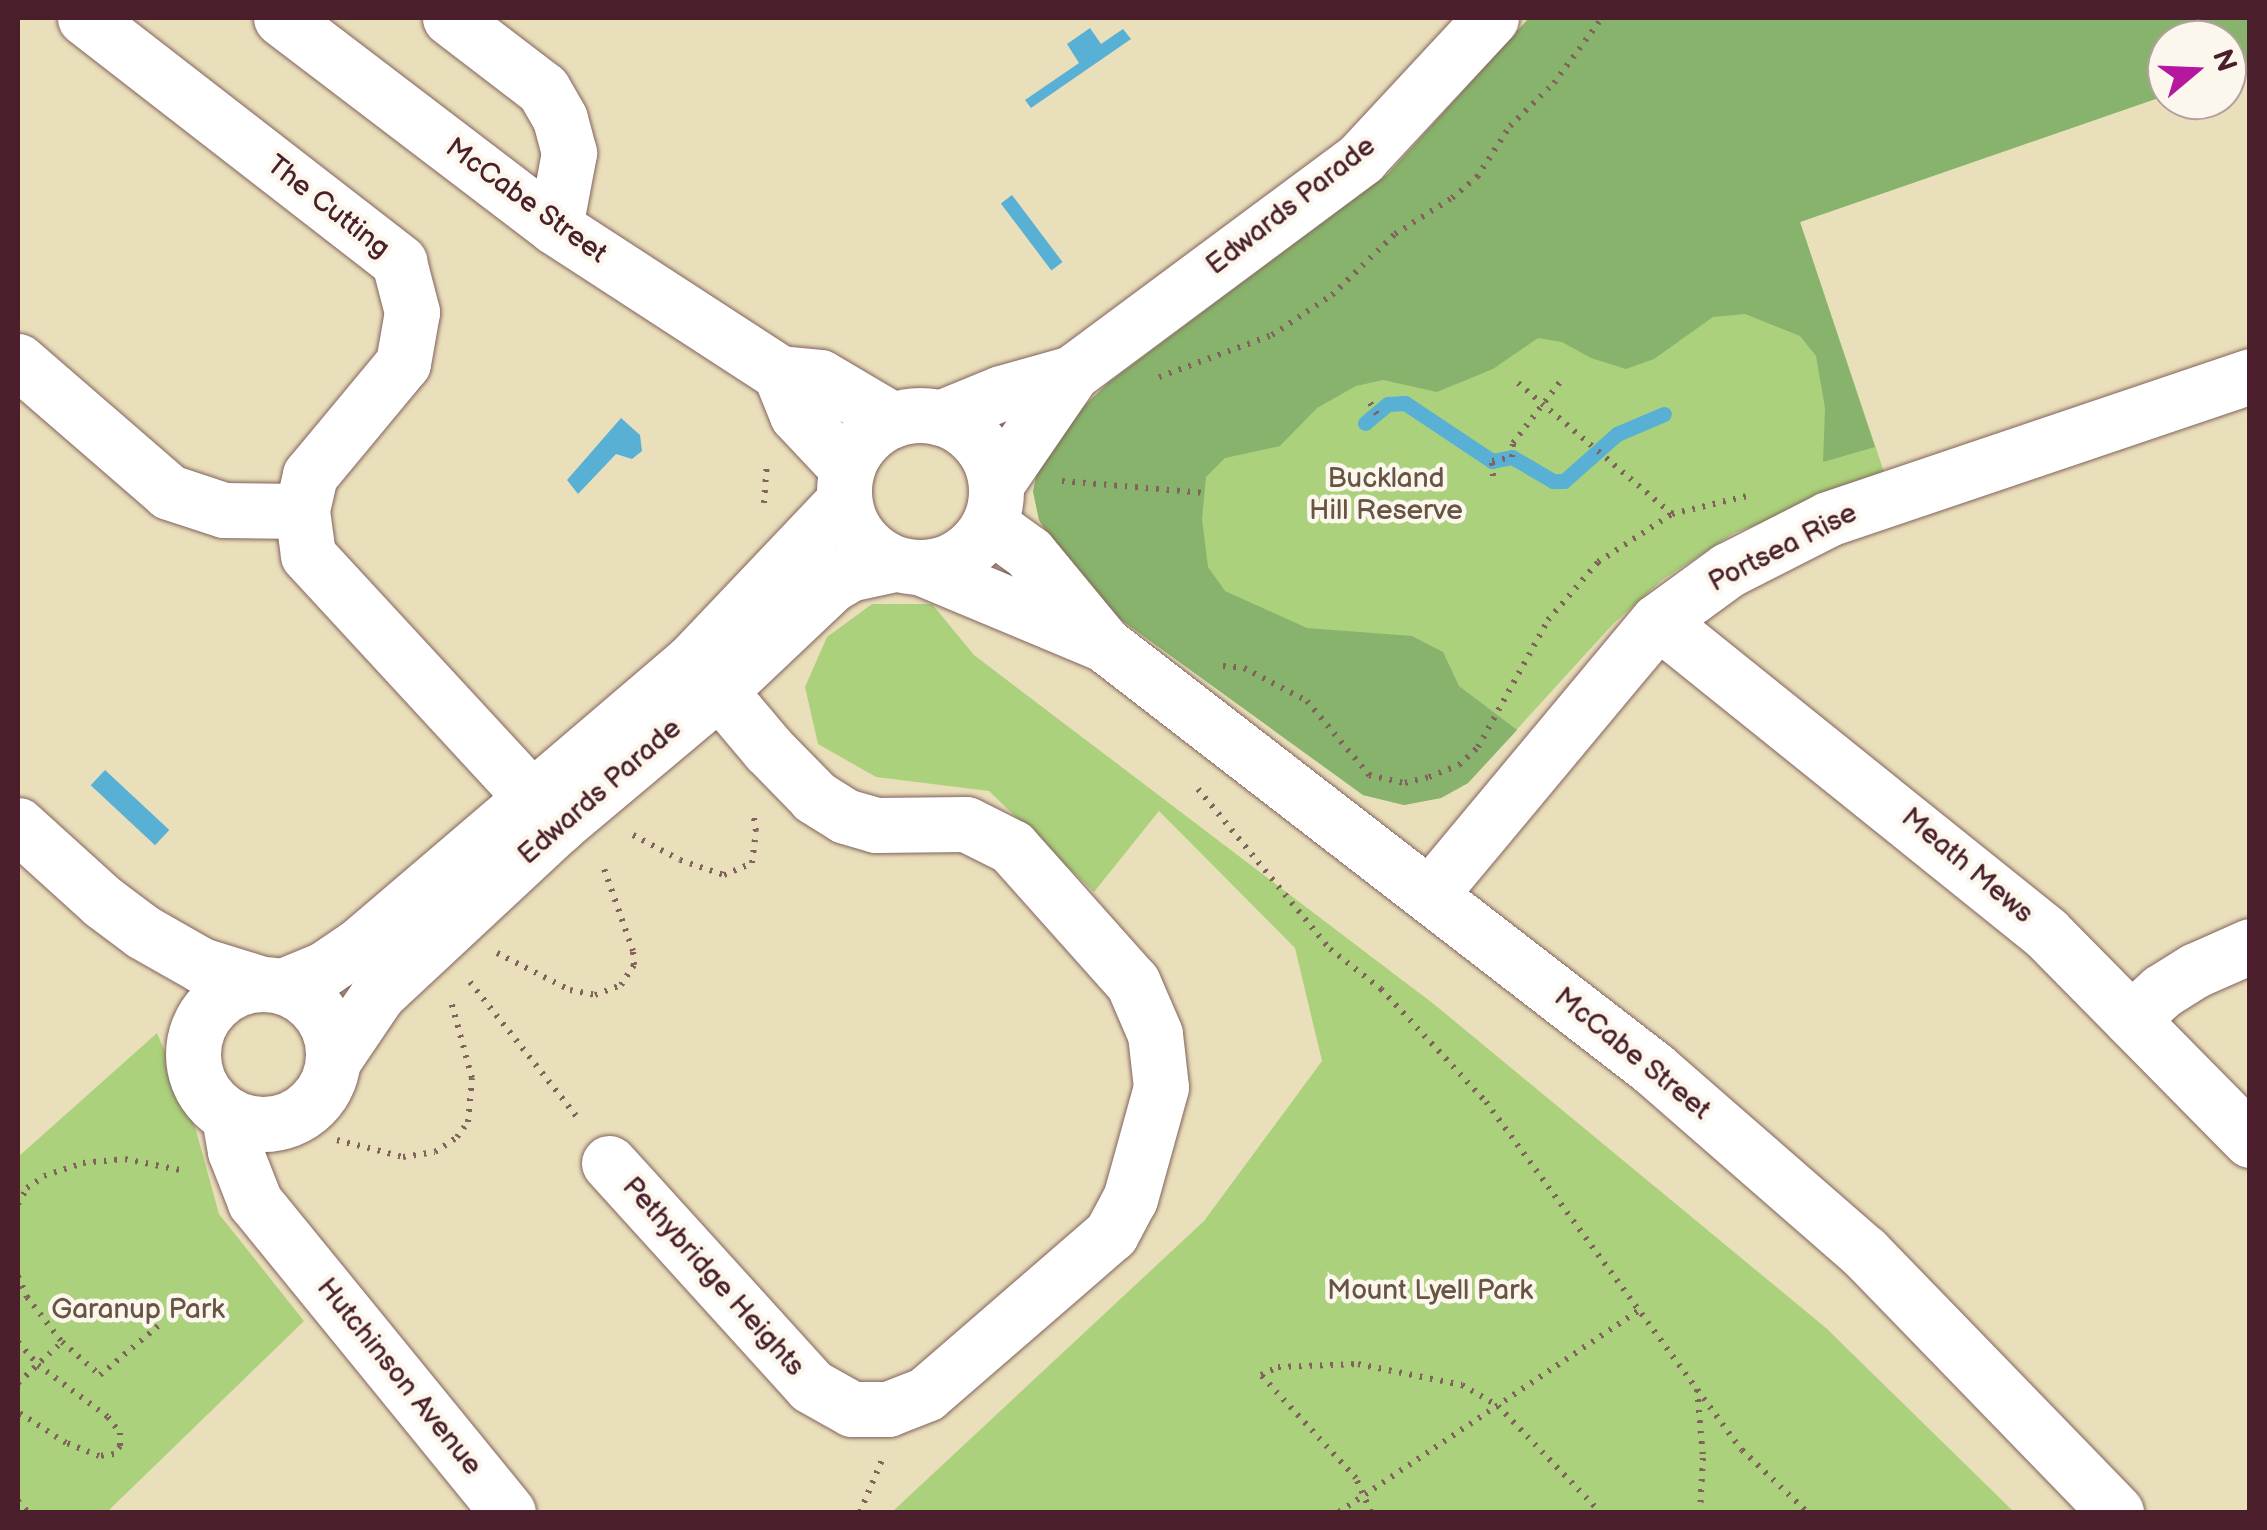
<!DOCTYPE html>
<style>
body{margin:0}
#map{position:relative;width:2267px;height:1530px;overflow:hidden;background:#eadfbb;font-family:"Balsamiq Sans",sans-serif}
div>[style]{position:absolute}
.green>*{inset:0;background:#abd17c}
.forest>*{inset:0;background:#88b36c}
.water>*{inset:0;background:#58b0d5;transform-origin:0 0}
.stream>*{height:15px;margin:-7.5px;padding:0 7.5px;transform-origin:7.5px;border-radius:7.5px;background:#58b0d5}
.path>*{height:6px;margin-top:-3px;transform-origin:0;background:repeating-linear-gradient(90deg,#82625d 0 2.5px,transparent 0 10.5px)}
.roads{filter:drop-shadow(0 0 2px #82625d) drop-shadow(0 0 2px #82625d)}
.minor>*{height:55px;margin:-27.5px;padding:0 27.5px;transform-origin:27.5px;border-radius:27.5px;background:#fff}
.minor>.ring{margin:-27.5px;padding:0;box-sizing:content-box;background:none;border:55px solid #fff;border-radius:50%}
span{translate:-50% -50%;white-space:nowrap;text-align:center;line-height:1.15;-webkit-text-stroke:9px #fbf7ec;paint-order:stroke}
.street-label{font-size:28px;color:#4a1f2b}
.park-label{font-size:28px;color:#675443}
.frame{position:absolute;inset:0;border:20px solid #4a1f2b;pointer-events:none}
.north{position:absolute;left:2147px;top:20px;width:100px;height:100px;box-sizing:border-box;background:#fbf7ec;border:2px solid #b4a19f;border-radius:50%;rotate:71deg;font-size:28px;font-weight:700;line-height:40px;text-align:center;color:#4a1f2b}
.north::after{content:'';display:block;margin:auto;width:35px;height:45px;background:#b5179e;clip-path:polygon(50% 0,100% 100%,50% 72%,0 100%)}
</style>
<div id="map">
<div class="green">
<div style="clip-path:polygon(1529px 18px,2249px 18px,2249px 67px,2227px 75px,2227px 40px,2167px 40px,2167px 95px,1800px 222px,1886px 478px,1734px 533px,1662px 580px,1613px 624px,1468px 783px,1441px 798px,1404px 805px,1363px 795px,1120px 619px,1039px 520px,1033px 491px,1108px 383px,1388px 174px)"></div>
<div style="clip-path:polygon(872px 604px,932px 604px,974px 655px,1435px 1005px,1826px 1328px,2014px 1512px,892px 1512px,1204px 1221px,1322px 1061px,1295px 948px,1159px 811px,1094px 892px,989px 791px,876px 777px,818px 744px,805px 687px,827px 637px)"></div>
<div style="clip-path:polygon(157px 1033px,192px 1116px,219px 1214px,304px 1321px,107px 1512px,18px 1512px,18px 1157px)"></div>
</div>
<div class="forest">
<div style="clip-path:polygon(1529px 18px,2249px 18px,2249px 67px,2227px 75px,2227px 40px,2167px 40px,2167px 95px,1800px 222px,1875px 447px,1823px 462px,1825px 408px,1816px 356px,1800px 336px,1745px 314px,1713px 317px,1654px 359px,1626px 369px,1591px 358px,1562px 342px,1538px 338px,1493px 369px,1437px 392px,1383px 380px,1356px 386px,1317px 408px,1280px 446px,1225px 458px,1206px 477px,1202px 519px,1208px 567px,1225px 591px,1307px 628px,1412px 636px,1443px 652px,1459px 686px,1517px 730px,1468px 783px,1441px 798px,1404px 805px,1363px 795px,1120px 619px,1057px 551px,1039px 520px,1033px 491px,1040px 458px,1056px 433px,1108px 383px,1388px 174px)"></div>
</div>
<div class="water">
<div style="clip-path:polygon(1090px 28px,1101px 44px,1123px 29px,1131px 39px,1031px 108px,1025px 100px,1079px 63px,1067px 44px)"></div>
<div style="left:1012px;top:195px;width:84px;height:14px;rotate:53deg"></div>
<div style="clip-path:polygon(621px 418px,640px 435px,642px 451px,632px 459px,616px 454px,578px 494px,567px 480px)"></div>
<div style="left:105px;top:770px;width:88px;height:21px;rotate:43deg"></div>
</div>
<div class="stream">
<div style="left:1365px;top:423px;width:30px;rotate:-40deg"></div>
<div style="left:1388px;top:404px;width:17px;rotate:-3deg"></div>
<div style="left:1405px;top:403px;width:105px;rotate:33.7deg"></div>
<div style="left:1492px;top:461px;width:20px;rotate:-11deg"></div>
<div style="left:1512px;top:457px;width:48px;rotate:30.3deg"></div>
<div style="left:1553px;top:481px;width:11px"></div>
<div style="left:1564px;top:481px;width:71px;rotate:-41.6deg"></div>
<div style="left:1617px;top:434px;width:51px;rotate:-23.1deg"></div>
</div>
<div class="path">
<div style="left:1159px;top:377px;width:121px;rotate:-20.4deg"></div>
<div style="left:1272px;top:335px;width:72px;rotate:-33.7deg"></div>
<div style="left:1332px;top:295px;width:88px;rotate:-44.1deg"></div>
<div style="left:1395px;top:234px;width:67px;rotate:-32.3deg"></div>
<div style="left:1452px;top:198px;width:33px;rotate:-40deg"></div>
<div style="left:1477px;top:177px;width:61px;rotate:-57.1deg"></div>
<div style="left:1510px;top:126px;width:62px;rotate:-44.3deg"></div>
<div style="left:1554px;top:83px;width:81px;rotate:-53.6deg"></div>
<div style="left:1518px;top:383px;width:202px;rotate:40.4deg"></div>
<div style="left:1370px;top:403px;width:20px;rotate:57deg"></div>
<div style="left:1493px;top:476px;width:15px;rotate:-94deg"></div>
<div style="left:1492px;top:461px;width:20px;rotate:-11deg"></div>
<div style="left:1512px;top:457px;width:14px;rotate:-86deg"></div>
<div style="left:1513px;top:443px;width:77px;rotate:-52.4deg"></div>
<div style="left:1062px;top:481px;width:144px;rotate:4.8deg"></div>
<div style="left:764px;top:503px;width:42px;rotate:-85.9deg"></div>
<div style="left:1223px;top:666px;width:21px;rotate:5deg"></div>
<div style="left:1244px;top:668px;width:71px;rotate:27.6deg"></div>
<div style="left:1307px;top:701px;width:97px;rotate:50deg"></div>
<div style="left:1369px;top:775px;width:37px;rotate:13deg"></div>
<div style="left:1405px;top:783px;width:25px;rotate:-14deg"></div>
<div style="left:1429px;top:777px;width:32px;rotate:-22deg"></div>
<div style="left:1459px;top:765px;width:26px;rotate:-43deg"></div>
<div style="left:1478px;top:747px;width:145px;rotate:-61.1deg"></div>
<div style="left:1548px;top:620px;width:77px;rotate:-49.2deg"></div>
<div style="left:1598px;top:562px;width:88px;rotate:-33deg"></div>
<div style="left:1672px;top:514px;width:77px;rotate:-13.5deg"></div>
<div style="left:1198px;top:789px;width:207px;rotate:50.5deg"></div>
<div style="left:1330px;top:949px;width:65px;rotate:38.1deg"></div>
<div style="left:1381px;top:989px;width:154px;rotate:47.1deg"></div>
<div style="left:1486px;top:1102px;width:432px;rotate:53.7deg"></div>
<div style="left:1742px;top:1450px;width:90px;rotate:43.6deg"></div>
<div style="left:633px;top:835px;width:53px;rotate:28deg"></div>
<div style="left:680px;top:860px;width:46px;rotate:18.8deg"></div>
<div style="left:724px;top:875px;width:30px;rotate:-23deg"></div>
<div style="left:752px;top:863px;width:32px;rotate:-83deg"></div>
<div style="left:756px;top:831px;width:18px;rotate:-99deg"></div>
<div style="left:497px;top:953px;width:82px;rotate:26.9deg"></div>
<div style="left:570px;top:990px;width:25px;rotate:11deg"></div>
<div style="left:595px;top:995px;width:28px;rotate:-21deg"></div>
<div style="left:621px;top:985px;width:24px;rotate:-57deg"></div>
<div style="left:634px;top:965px;width:14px;rotate:-94deg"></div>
<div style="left:633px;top:951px;width:90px;rotate:-109.4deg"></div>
<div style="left:470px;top:982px;width:177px;rotate:51.6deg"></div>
<div style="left:337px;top:1140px;width:68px;rotate:14.4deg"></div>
<div style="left:403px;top:1157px;width:32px;rotate:-9deg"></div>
<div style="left:435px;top:1152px;width:27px;rotate:-34deg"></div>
<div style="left:457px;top:1137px;width:19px;rotate:-54deg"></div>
<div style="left:468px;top:1122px;width:44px;rotate:-84.8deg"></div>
<div style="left:472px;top:1078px;width:80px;rotate:-105.3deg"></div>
<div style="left:18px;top:1204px;width:18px;rotate:-61deg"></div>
<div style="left:27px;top:1188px;width:21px;rotate:-35deg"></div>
<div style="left:44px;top:1176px;width:41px;rotate:-18.4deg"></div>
<div style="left:83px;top:1163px;width:42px;rotate:-5.4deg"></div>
<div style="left:125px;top:1159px;width:61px;rotate:11.3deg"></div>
<div style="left:18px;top:1276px;width:23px;rotate:67deg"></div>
<div style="left:27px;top:1297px;width:57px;rotate:52.1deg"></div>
<div style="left:62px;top:1342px;width:50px;rotate:41deg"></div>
<div style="left:100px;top:1375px;width:76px;rotate:-40.2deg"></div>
<div style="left:18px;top:1342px;width:30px;rotate:49deg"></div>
<div style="left:38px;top:1365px;width:87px;rotate:36.6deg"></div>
<div style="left:108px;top:1417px;width:20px;rotate:53deg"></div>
<div style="left:120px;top:1433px;width:13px;rotate:90deg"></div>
<div style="left:120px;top:1446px;width:10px;rotate:127deg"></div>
<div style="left:114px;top:1454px;width:15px;rotate:172deg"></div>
<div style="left:99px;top:1456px;width:35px;rotate:-158deg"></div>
<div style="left:66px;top:1443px;width:57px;rotate:-147.1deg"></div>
<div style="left:18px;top:1383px;width:60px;rotate:-43deg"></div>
<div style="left:1697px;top:1389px;width:69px;rotate:85deg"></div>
<div style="left:1703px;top:1458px;width:54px;rotate:93.2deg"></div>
<div style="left:18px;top:1501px;width:15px;rotate:48deg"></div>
<div style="left:860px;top:1512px;width:56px;rotate:-67.1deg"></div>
<div style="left:1339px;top:1512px;width:362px;rotate:-33.9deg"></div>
<div style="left:1371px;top:1512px;width:37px;rotate:-114deg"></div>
<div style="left:1356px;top:1478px;width:140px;rotate:-132.7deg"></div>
<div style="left:1261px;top:1375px;width:19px;rotate:-25deg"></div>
<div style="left:1278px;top:1367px;width:80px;rotate:-2.1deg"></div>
<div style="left:1358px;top:1364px;width:106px;rotate:11.4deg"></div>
<div style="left:1462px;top:1385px;width:42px;rotate:30.3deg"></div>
<div style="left:1498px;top:1406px;width:147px;rotate:46.1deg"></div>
</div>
<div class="roads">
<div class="minor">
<div style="left:85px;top:18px;width:398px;rotate:37.8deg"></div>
<div style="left:399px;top:262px;width:52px;rotate:75.4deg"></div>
<div style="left:412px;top:312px;width:52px;rotate:100deg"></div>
<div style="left:403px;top:363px;width:146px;rotate:129.7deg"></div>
<div style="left:310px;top:475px;width:37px;rotate:103deg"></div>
<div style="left:302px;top:511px;width:44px;rotate:82.2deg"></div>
<div style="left:308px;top:555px;width:369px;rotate:47.3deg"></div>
<div style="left:281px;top:18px;width:345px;rotate:37.3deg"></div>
<div style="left:555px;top:227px;width:268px;rotate:33deg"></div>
<div style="left:780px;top:373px;width:40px;rotate:5.7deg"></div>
<div style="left:820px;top:377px;width:85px;rotate:30.5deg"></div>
<div style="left:450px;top:18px;width:117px;rotate:37.4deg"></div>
<div style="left:543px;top:89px;width:34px;rotate:60deg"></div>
<div style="left:560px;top:119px;width:35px;rotate:75deg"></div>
<div style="left:569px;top:153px;width:75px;rotate:100.7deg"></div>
<div style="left:18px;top:361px;width:200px;rotate:40.9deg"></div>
<div style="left:169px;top:492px;width:58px;rotate:18.1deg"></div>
<div style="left:224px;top:510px;width:78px;rotate:0.7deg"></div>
<div style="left:780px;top:373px;width:45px;rotate:68deg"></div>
<div style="left:797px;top:415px;width:73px;rotate:46.7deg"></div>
<div class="ring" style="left:844px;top:415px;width:97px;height:97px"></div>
<div style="left:940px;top:418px;width:66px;rotate:-22.3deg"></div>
<div style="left:1001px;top:393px;width:74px;rotate:-15.7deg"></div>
<div style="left:996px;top:484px;width:135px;rotate:-55.6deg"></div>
<div style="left:1072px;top:373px;width:360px;rotate:-36.6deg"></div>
<div style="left:1361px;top:158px;width:191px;rotate:-47.1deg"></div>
<div style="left:989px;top:524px;width:49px;rotate:35.9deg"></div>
<div style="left:1029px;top:553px;width:118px;rotate:50.5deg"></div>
<div style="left:1104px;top:644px;width:695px;rotate:37.69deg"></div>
<div style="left:1654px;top:1069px;width:279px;rotate:41.1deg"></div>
<div style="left:1864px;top:1252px;width:362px;rotate:45.9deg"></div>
<div style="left:922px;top:568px;width:194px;rotate:22.7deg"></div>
<div style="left:1658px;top:621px;width:498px;rotate:38.8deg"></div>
<div style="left:2046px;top:933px;width:291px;rotate:45.4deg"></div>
<div style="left:18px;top:825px;width:115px;rotate:42.2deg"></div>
<div style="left:103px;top:902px;width:50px;rotate:36.9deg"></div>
<div style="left:143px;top:932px;width:67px;rotate:29.6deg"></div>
<div style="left:201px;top:965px;width:61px;rotate:17.2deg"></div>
<div style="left:1431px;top:893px;width:354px;rotate:-50.2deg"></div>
<div style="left:1658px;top:621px;width:87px;rotate:-36.1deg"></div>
<div style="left:1728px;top:570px;width:112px;rotate:-27deg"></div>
<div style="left:1828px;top:519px;width:446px;rotate:-18.7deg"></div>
<div class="ring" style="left:193px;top:984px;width:85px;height:85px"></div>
<div style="left:283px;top:986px;width:44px;rotate:-22.5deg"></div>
<div style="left:324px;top:969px;width:40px;rotate:-34deg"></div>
<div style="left:357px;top:947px;width:442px;rotate:-40.5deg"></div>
<div style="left:693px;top:660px;width:219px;rotate:-46.5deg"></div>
<div style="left:2131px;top:1019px;width:42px;rotate:-42.1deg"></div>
<div style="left:2162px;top:991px;width:40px;rotate:-32deg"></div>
<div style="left:2196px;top:970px;width:59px;rotate:-24deg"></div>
<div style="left:334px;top:1059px;width:78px;rotate:-55.9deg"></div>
<div style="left:378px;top:994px;width:246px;rotate:-43deg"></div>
<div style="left:558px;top:826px;width:212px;rotate:-40deg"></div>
<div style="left:720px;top:690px;width:153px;rotate:-43.4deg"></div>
<div style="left:831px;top:585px;width:21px;rotate:-31deg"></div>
<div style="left:849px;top:574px;width:47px;rotate:-12.3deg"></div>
<div style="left:229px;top:1117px;width:35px;rotate:80deg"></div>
<div style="left:235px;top:1151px;width:55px;rotate:68.6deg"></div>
<div style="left:255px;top:1202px;width:400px;rotate:50.8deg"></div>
<div style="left:609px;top:1163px;width:301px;rotate:47.8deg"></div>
<div style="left:811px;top:1386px;width:47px;rotate:29.3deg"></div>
<div style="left:852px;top:1409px;width:36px"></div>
<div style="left:888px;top:1409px;width:41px;rotate:-21.5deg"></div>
<div style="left:926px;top:1394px;width:245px;rotate:-40.9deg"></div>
<div style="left:1111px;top:1234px;width:40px;rotate:-62deg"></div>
<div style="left:1130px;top:1199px;width:116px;rotate:-74.5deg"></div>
<div style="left:1161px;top:1087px;width:53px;rotate:-96.5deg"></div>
<div style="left:1155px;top:1034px;width:56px;rotate:-113.3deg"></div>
<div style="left:1133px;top:983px;width:182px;rotate:-131.7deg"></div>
<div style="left:1012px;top:847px;width:51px;rotate:-153.4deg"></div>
<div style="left:966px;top:824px;width:90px;rotate:179.4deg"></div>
<div style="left:876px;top:825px;width:32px;rotate:-164deg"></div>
<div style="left:845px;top:816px;width:36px;rotate:-148deg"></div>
<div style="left:815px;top:797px;width:67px;rotate:-134.4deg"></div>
<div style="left:768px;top:749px;width:116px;rotate:-130.1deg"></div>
</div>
</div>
<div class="street-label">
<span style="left:526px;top:201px;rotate:36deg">McCabe Street</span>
<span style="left:1291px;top:206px;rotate:-38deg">Edwards Parade</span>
<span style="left:328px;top:207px;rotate:38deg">The Cutting</span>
<span style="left:1783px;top:548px;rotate:-27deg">Portsea Rise</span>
<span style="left:600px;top:792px;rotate:-41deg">Edwards Parade</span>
<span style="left:1967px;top:866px;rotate:40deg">Meath Mews</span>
<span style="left:1632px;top:1054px;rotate:39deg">McCabe Street</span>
<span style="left:713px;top:1277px;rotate:48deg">Pethybridge Heights</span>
<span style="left:399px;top:1377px;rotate:51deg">Hutchinson Avenue</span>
</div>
<div class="park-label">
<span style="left:1386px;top:495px">Buckland<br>Hill Reserve</span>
<span style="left:1430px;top:1291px">Mount Lyell Park</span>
<span style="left:138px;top:1310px">Garanup Park</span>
</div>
<div class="frame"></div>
<div class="north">N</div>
</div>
